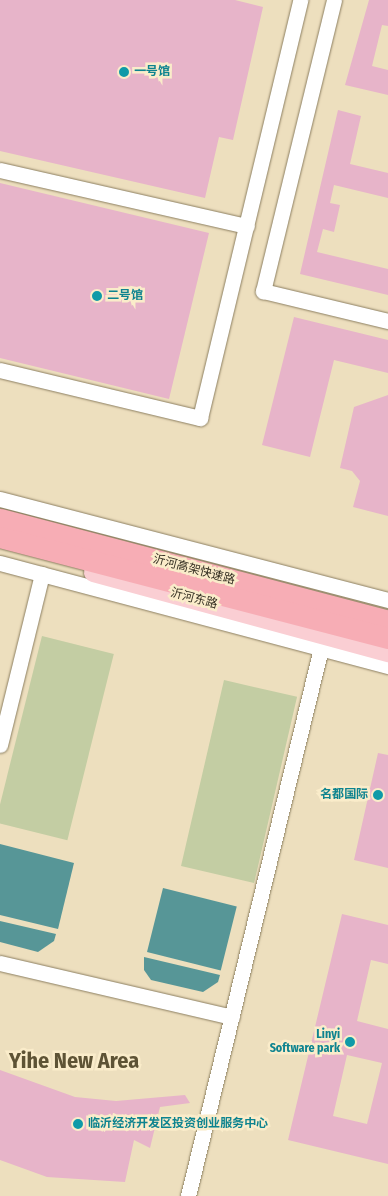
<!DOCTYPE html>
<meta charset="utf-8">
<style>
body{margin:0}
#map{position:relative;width:388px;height:1196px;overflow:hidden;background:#eddfbe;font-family:"Fira Sans Condensed","Noto Sans SC",sans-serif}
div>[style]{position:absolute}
.green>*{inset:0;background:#c3cda3;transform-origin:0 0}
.water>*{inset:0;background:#579697;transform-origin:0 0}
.building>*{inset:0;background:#e7b4c9}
.roads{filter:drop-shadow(0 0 1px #8c7f61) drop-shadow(0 0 1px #8c7f61)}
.minor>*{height:15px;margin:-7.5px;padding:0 7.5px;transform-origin:7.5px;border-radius:7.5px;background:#fff}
.major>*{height:19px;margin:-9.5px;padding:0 9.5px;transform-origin:9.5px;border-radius:9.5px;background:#faced3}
.highway>*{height:21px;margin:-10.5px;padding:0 10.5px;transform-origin:10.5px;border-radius:10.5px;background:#f7adb5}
.dots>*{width:14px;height:14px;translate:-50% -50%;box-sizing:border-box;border:2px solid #faecca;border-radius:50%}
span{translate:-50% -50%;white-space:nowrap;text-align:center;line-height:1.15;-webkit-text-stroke:5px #faecca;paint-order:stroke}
.culture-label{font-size:12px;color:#0d838f;font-weight:700}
.left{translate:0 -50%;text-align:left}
.right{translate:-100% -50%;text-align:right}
.street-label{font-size:12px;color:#342f22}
.town-label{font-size:22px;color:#5e5335;font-weight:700}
</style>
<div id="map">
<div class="green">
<div style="left:42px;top:636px;width:74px;height:192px;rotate:14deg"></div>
<div style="left:224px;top:680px;width:75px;height:191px;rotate:13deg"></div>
</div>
<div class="water">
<div style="clip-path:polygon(0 844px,74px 863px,58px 929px,0 915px)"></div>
<div style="left:163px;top:888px;width:76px;height:66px;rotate:14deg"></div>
<div style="clip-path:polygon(0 921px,56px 934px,54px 941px,38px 952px,0 942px)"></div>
<div style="clip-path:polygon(144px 957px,220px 975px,218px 982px,203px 992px,151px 980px,144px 970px)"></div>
</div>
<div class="building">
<div style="clip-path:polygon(0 0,235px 0,263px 7px,233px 140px,219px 137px,205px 198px,0 151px)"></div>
<div style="clip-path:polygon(369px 0,388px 0,388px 26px,382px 25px,372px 66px,388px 70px,388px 95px,345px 85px)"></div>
<div style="clip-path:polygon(338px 110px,361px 116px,350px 164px,388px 173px,388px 198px,334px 185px,330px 203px,340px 205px,334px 232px,323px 229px,317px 252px,388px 269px,388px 295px,300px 274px)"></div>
<div style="clip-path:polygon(0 183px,209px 233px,169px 399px,0 358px)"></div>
<div style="clip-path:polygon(294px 317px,388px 340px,388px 373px,334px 360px,310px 457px,262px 445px)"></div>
<div style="clip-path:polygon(388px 395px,388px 516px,353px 507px,360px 481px,352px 471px,340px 468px,354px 407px)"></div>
<div style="clip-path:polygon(378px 753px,388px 755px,388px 868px,354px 860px)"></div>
<div style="clip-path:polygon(evenodd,342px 914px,388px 925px,388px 964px,371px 960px,357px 1021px,388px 1029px,388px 1164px,288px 1140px,342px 914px,347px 1055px,382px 1063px,367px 1124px,333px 1116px,347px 1055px)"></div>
<div style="clip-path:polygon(0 1070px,75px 1097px,116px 1101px,185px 1095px,190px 1103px,160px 1107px,150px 1148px,134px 1140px,125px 1182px,47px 1177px,0 1160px)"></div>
</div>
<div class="roads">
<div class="minor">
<div style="left:334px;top:0;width:300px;rotate:103.7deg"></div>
<div style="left:263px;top:291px;width:129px;rotate:13.5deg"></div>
<div style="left:0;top:170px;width:253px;rotate:12.8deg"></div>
<div style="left:0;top:370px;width:206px;rotate:13.5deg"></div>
<div style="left:200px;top:418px;width:430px;rotate:-76.5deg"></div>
<div style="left:0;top:499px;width:401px;rotate:14.6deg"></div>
<div style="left:0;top:563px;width:401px;rotate:14.9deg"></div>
<div style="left:0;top:745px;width:176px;rotate:-76.2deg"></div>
<div style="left:0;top:963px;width:238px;rotate:13.1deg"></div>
<div style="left:188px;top:1196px;width:564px;rotate:-76.36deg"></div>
</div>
<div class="major">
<div style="left:93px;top:572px;width:306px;rotate:15.2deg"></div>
</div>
<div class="highway">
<div style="left:0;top:519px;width:401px;rotate:14.7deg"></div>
<div style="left:0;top:537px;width:401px;rotate:14.6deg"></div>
</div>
</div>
<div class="dots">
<div style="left:124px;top:72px;background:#0f9aa8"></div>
<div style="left:97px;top:296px;background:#0f9aa8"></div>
<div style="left:378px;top:795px;background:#0f9aa8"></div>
<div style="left:350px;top:1042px;background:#0f9aa8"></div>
<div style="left:78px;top:1124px;background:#0f9aa8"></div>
</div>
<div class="culture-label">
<span class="left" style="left:134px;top:72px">一号馆</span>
<span class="left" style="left:107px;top:296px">二号馆</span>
<span class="right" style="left:368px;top:795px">名都国际</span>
<span class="right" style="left:340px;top:1042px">Linyi<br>Software park</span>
<span class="left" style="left:88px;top:1124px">临沂经济开发区投资创业服务中心</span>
</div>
<div class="street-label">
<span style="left:194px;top:570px;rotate:15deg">沂河高架快速路</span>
<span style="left:194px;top:599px;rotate:15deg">沂河东路</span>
</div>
<div class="town-label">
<span style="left:74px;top:1061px">Yihe New Area</span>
</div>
</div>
